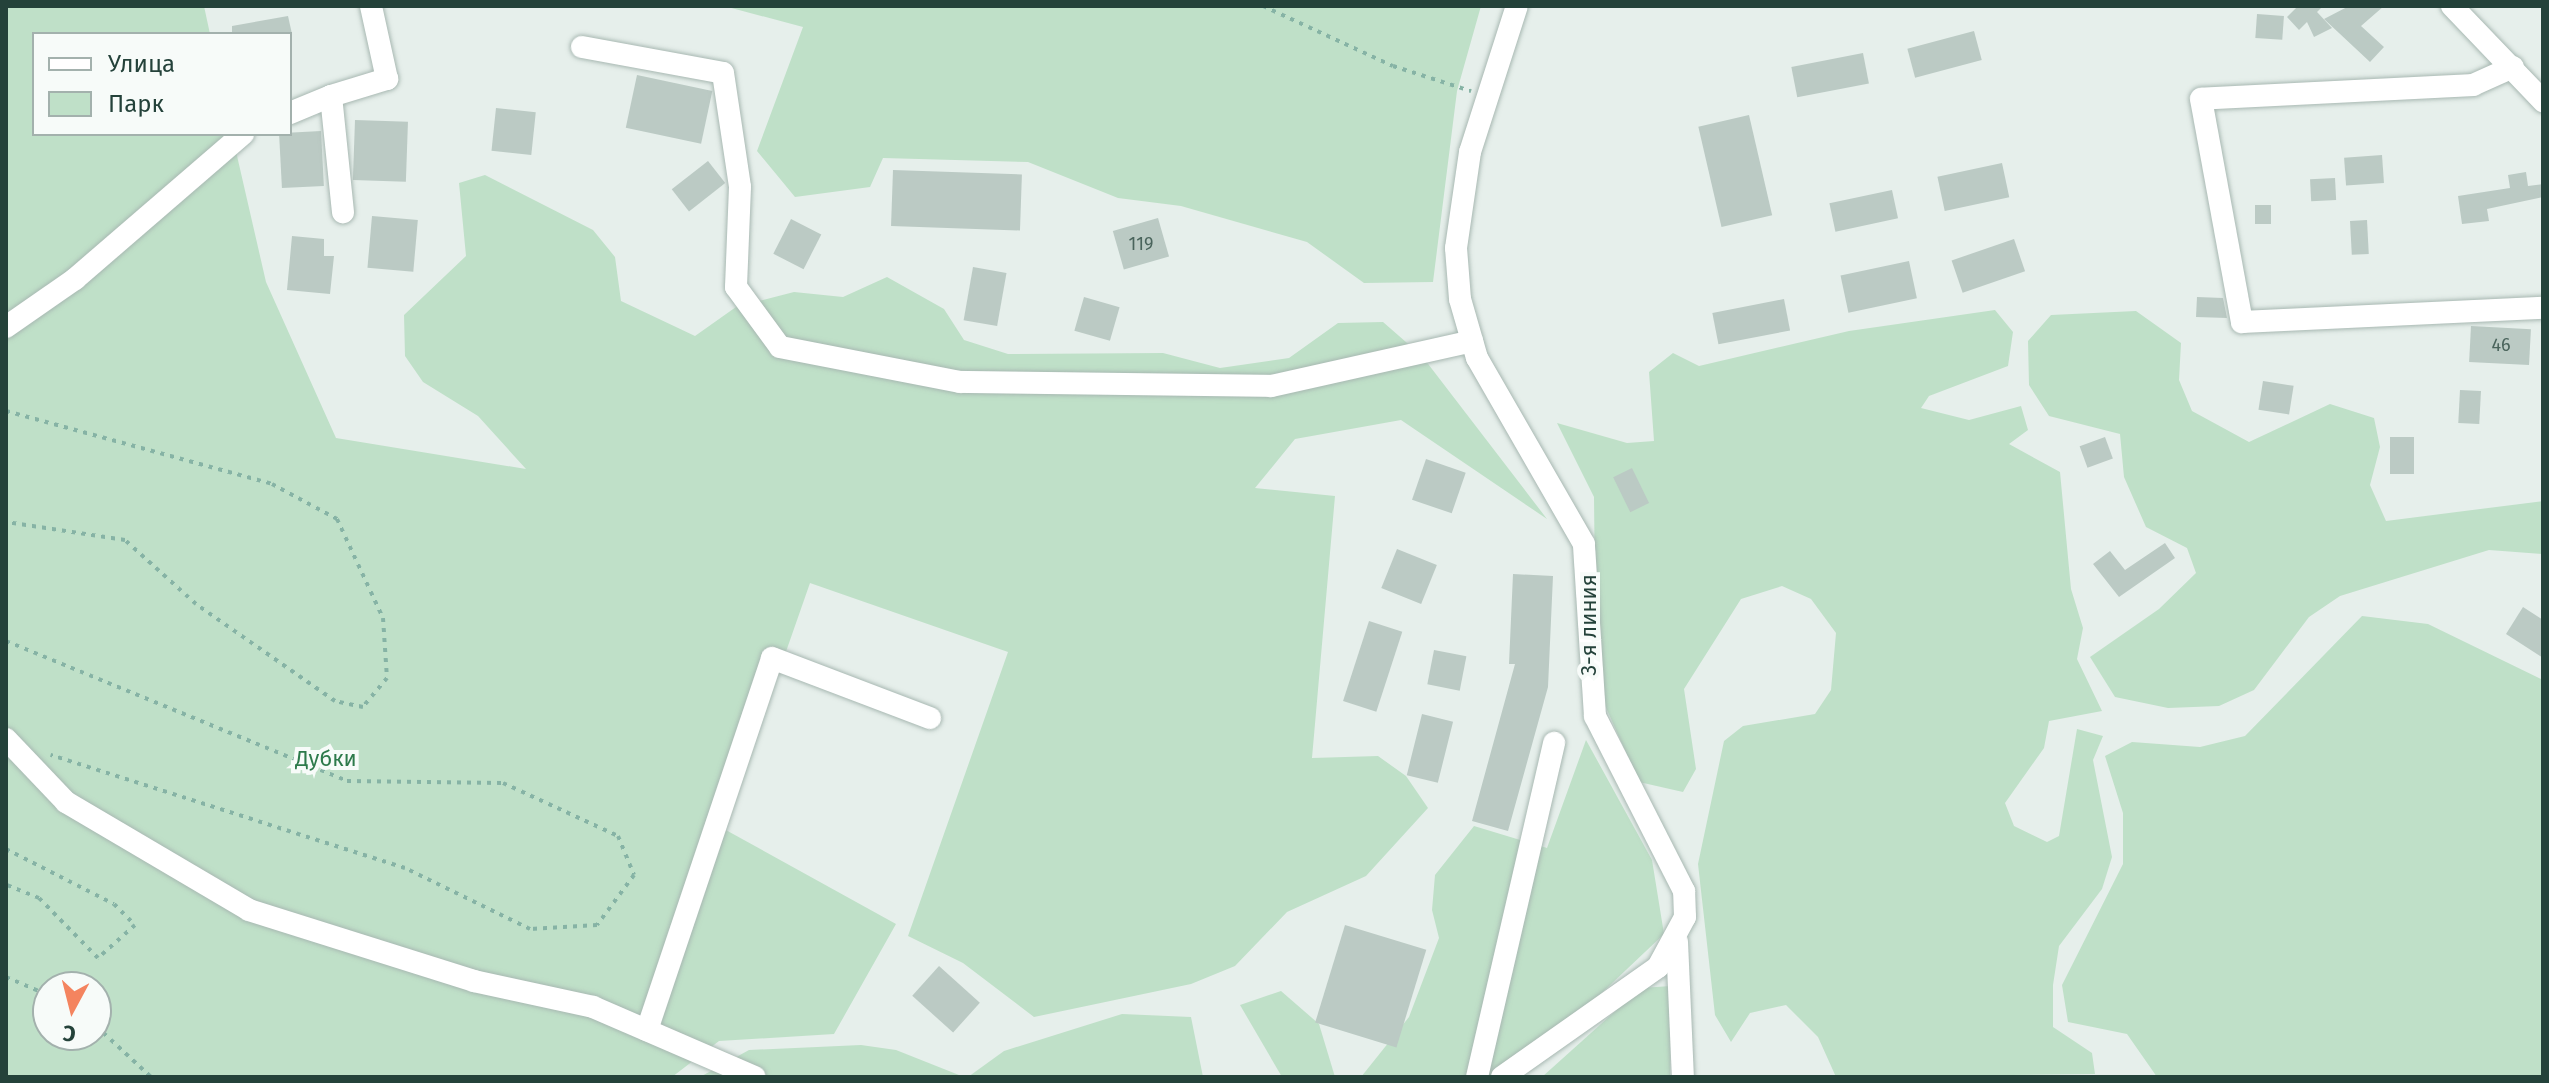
<!DOCTYPE html>
<meta charset="utf-8">
<style>
body{margin:0}
#map{position:relative;width:2549px;height:1083px;overflow:hidden;background:#e6efeb;font-family:"Fira Sans",sans-serif}
div>[style]{position:absolute}
.green>*{inset:0;background:#bfe0c8}
.building>*{inset:0;background:#bbcac4;transform-origin:0 0}
.path>*{height:4px;margin-top:-2px;transform-origin:0;background:repeating-linear-gradient(90deg,#86b3a5 0 4px,transparent 0 10px)}
.roads{filter:drop-shadow(0 0 2px #a8b8b2) drop-shadow(0 0 2px #a8b8b2)}
.minor>*{height:22px;margin:-11px;padding:0 11px;transform-origin:11px;border-radius:11px;background:#fff}
span{translate:-50% -50%;white-space:nowrap;text-align:center;line-height:1.15;-webkit-text-stroke:8px #f7fbf9;paint-order:stroke}
.number-label{font-size:18px;color:#4a645c}
.number-label span{-webkit-text-stroke-width:0}
.street-label{font-size:22px;color:#24423a}
.park-label{font-size:22px;color:#2d7a4b}
.frame{position:absolute;inset:0;border:8px solid #24423a;pointer-events:none}
.legend{position:absolute;left:32px;top:32px;width:260px;height:104px;box-sizing:border-box;background:#f7fbf9;border:2px solid #a3b1ad;margin:0;padding:10px 14px;list-style:none;font-size:24px;color:#24423a}
.legend li{display:flex;align-items:center;gap:16px;height:40px}
.legend b{width:40px;border:2px solid #a3b1ad}
.north{position:absolute;left:32px;top:971px;width:80px;height:80px;box-sizing:border-box;background:#f7fbf9;border:2px solid #a3b1ad;border-radius:50%;rotate:187deg;font-size:22px;font-weight:700;line-height:32px;text-align:center;color:#24423a}
.north::after{content:'';display:block;margin:auto;width:28px;height:36px;background:#f4845f;clip-path:polygon(50% 0,100% 100%,50% 72%,0 100%)}
</style>
<div id="map">
<div class="green">
<div style="clip-path:polygon(evenodd,6px 6px,204px 6px,210px 34px,34px 34px,34px 134px,232px 134px,266px 282px,336px 438px,526px 469px,478px 416px,423px 382px,405px 356px,404px 315px,466px 256px,459px 183px,485px 175px,593px 230px,615px 257px,621px 301px,695px 336px,736px 307px,794px 292px,843px 297px,887px 277px,944px 309px,964px 340px,1008px 354px,1163px 353px,1220px 368px,1289px 358px,1338px 323px,1383px 322px,1422px 356px,1547px 519px,1401px 420px,1295px 439px,1255px 488px,1335px 496px,1312px 758px,1378px 756px,1406px 776px,1428px 808px,1366px 876px,1287px 912px,1235px 966px,1191px 984px,1034px 1017px,963px 963px,908px 936px,1008px 652px,810px 583px,724px 829px,896px 924px,834px 1034px,719px 1041px,672px 1077px,6px 1077px,6px 6px,48px 987px,96px 987px,96px 1035px,48px 1035px,48px 987px)"></div>
<div style="clip-path:polygon(724px 6px,1481px 6px,1457px 91px,1433px 282px,1364px 283px,1307px 242px,1181px 206px,1118px 198px,1028px 162px,883px 158px,870px 187px,795px 197px,757px 151px,803px 27px)"></div>
<div style="clip-path:polygon(1995px 310px,2013px 332px,2008px 366px,1929px 396px,1921px 408px,1969px 420px,2021px 406px,2028px 430px,2009px 444px,2060px 472px,2071px 589px,2083px 628px,2077px 659px,2102px 711px,2049px 721px,2044px 748px,2005px 803px,2014px 826px,2047px 842px,2059px 836px,2077px 729px,2103px 736px,2093px 760px,2112px 857px,2102px 889px,2059px 946px,2053px 985px,2053px 1027px,2092px 1053px,2095px 1074px,1836px 1077px,1818px 1037px,1786px 1005px,1750px 1013px,1731px 1042px,1715px 1015px,1698px 864px,1724px 741px,1743px 726px,1815px 714px,1831px 690px,1836px 633px,1811px 599px,1782px 586px,1741px 599px,1684px 689px,1696px 769px,1683px 792px,1639px 782px,1596px 685px,1594px 497px,1557px 423px,1627px 443px,1654px 441px,1649px 372px,1673px 353px,1699px 366px,1849px 331px)"></div>
<div style="clip-path:polygon(2136px 311px,2181px 343px,2179px 380px,2192px 411px,2249px 442px,2330px 404px,2374px 418px,2380px 447px,2370px 485px,2386px 521px,2543px 501px,2543px 554px,2489px 550px,2340px 596px,2309px 617px,2254px 690px,2219px 706px,2168px 708px,2115px 697px,2090px 657px,2159px 609px,2196px 573px,2187px 548px,2146px 527px,2124px 477px,2120px 434px,2049px 416px,2029px 385px,2028px 341px,2051px 315px)"></div>
<div style="clip-path:polygon(2362px 616px,2428px 624px,2543px 680px,2543px 1077px,2157px 1077px,2127px 1034px,2068px 1022px,2062px 985px,2123px 864px,2123px 813px,2105px 756px,2132px 742px,2200px 747px,2245px 736px)"></div>
<div style="clip-path:polygon(1586px 740px,1652px 860px,1664px 934px,1551px 1041px,1488px 1077px,1361px 1077px,1409px 1017px,1439px 938px,1432px 910px,1435px 875px,1474px 826px,1547px 848px)"></div>
<div style="clip-path:polygon(1671px 986px,1670px 1077px,1542px 1077px,1641px 988px)"></div>
<div style="clip-path:polygon(1281px 991px,1319px 1024px,1335px 1077px,1282px 1077px,1240px 1005px)"></div>
<div style="clip-path:polygon(1122px 1014px,1191px 1017px,1203px 1077px,968px 1077px,1004px 1051px)"></div>
<div style="clip-path:polygon(861px 1045px,896px 1050px,964px 1077px,700px 1077px,749px 1050px)"></div>
</div>
<div class="building">
<div style="clip-path:polygon(2298px 6px,2323px 6px,2317px 12px,2332px 28px,2314px 37px,2307px 22px,2299px 30px,2287px 17px)"></div>
<div style="clip-path:polygon(2349px 6px,2384px 6px,2361px 26px,2384px 47px,2370px 62px,2324px 19px)"></div>
<div style="left:2257px;top:14px;width:27px;height:24px;rotate:4deg"></div>
<div style="clip-path:polygon(288px 16px,292px 34px,232px 34px,232px 26px)"></div>
<div style="left:1974px;top:31px;width:30px;height:69px;rotate:75deg"></div>
<div style="left:1863px;top:53px;width:31px;height:73px;rotate:79deg"></div>
<div style="left:637px;top:75px;width:77px;height:54px;rotate:12deg"></div>
<div style="left:496px;top:108px;width:40px;height:43px;rotate:6deg"></div>
<div style="left:1749px;top:115px;width:103px;height:52px;rotate:77deg"></div>
<div style="left:355px;top:120px;width:53px;height:60px;rotate:2deg"></div>
<div style="left:321px;top:131px;width:55px;height:42px;rotate:87deg"></div>
<div style="left:2382px;top:155px;width:28px;height:38px;rotate:86deg"></div>
<div style="left:708px;top:161px;width:28px;height:46px;rotate:52deg"></div>
<div style="left:2002px;top:163px;width:35px;height:66px;rotate:78deg"></div>
<div style="left:893px;top:170px;width:129px;height:56px;rotate:2deg"></div>
<div style="clip-path:polygon(2526px 172px,2528px 186px,2543px 184px,2543px 197px,2487px 209px,2489px 221px,2462px 224px,2458px 196px,2510px 188px,2508px 175px)"></div>
<div style="left:2335px;top:178px;width:22px;height:25px;rotate:87deg"></div>
<div style="left:1892px;top:190px;width:29px;height:64px;rotate:78deg"></div>
<div style="left:2255px;top:205px;width:16px;height:19px"></div>
<div style="left:372px;top:216px;width:46px;height:52px;rotate:5deg"></div>
<div style="left:1158px;top:218px;width:40px;height:47px;rotate:74deg"></div>
<div style="left:791px;top:219px;width:34px;height:39px;rotate:27deg"></div>
<div style="left:2367px;top:220px;width:34px;height:17px;rotate:87deg"></div>
<div style="clip-path:polygon(292px 236px,324px 239px,324px 256px,334px 256px,330px 294px,287px 290px)"></div>
<div style="left:2014px;top:239px;width:34px;height:66px;rotate:71deg"></div>
<div style="left:1909px;top:261px;width:38px;height:70px;rotate:78deg"></div>
<div style="left:973px;top:267px;width:34px;height:54px;rotate:10deg"></div>
<div style="left:1084px;top:297px;width:37px;height:35px;rotate:16deg"></div>
<div style="clip-path:polygon(2197px 297px,2223px 298px,2227px 318px,2196px 317px)"></div>
<div style="left:1784px;top:299px;width:32px;height:73px;rotate:79deg"></div>
<div style="left:2471px;top:326px;width:60px;height:36px;rotate:3deg"></div>
<div style="left:2263px;top:381px;width:31px;height:29px;rotate:9deg"></div>
<div style="left:2460px;top:390px;width:21px;height:33px;rotate:3deg"></div>
<div style="left:2105px;top:437px;width:23px;height:27px;rotate:70deg"></div>
<div style="left:2390px;top:437px;width:24px;height:37px"></div>
<div style="left:1426px;top:459px;width:42px;height:43px;rotate:19deg"></div>
<div style="left:1632px;top:468px;width:39px;height:21px;rotate:64deg"></div>
<div style="clip-path:polygon(2165px 543px,2175px 558px,2119px 597px,2093px 564px,2110px 551px,2125px 570px)"></div>
<div style="left:1397px;top:549px;width:43px;height:42px;rotate:22deg"></div>
<div style="clip-path:polygon(1513px 574px,1553px 576px,1548px 687px,1508px 831px,1472px 821px,1515px 664px,1509px 664px)"></div>
<div style="clip-path:polygon(2523px 607px,2543px 620px,2543px 658px,2506px 634px)"></div>
<div style="left:1369px;top:621px;width:35px;height:84px;rotate:18deg"></div>
<div style="left:1434px;top:650px;width:33px;height:35px;rotate:11deg"></div>
<div style="left:1422px;top:714px;width:32px;height:63px;rotate:14deg"></div>
<div style="left:1345px;top:925px;width:85px;height:102px;rotate:17deg"></div>
<div style="left:939px;top:966px;width:55px;height:40px;rotate:42deg"></div>
</div>
<div class="path">
<div style="left:1263px;top:6px;width:143px;rotate:24.8deg"></div>
<div style="left:1393px;top:66px;width:82px;rotate:17.8deg"></div>
<div style="left:6px;top:411px;width:276px;rotate:15.3deg"></div>
<div style="left:272px;top:484px;width:74px;rotate:28.3deg"></div>
<div style="left:337px;top:519px;width:109px;rotate:65.1deg"></div>
<div style="left:383px;top:618px;width:60px;rotate:86.2deg"></div>
<div style="left:387px;top:678px;width:38px;rotate:130deg"></div>
<div style="left:363px;top:707px;width:29px;rotate:-168deg"></div>
<div style="left:335px;top:701px;width:169px;rotate:-145.1deg"></div>
<div style="left:196px;top:604px;width:96px;rotate:-138deg"></div>
<div style="left:125px;top:540px;width:120px;rotate:-171.4deg"></div>
<div style="left:6px;top:641px;width:369px;rotate:22.3deg"></div>
<div style="left:347px;top:781px;width:156px;rotate:0.7deg"></div>
<div style="left:503px;top:783px;width:127px;rotate:24.7deg"></div>
<div style="left:618px;top:836px;width:42px;rotate:67.7deg"></div>
<div style="left:634px;top:875px;width:62px;rotate:126.5deg"></div>
<div style="left:597px;top:925px;width:67px;rotate:176.6deg"></div>
<div style="left:530px;top:929px;width:139px;rotate:-154deg"></div>
<div style="left:405px;top:868px;width:372px;rotate:-162.3deg"></div>
<div style="left:6px;top:849px;width:121px;rotate:27deg"></div>
<div style="left:114px;top:904px;width:30px;rotate:45deg"></div>
<div style="left:135px;top:925px;width:50px;rotate:138.3deg"></div>
<div style="left:98px;top:958px;width:84px;rotate:-134.5deg"></div>
<div style="left:39px;top:898px;width:35px;rotate:-158deg"></div>
<div style="left:6px;top:977px;width:46px;rotate:23.2deg"></div>
<div style="left:96px;top:1026px;width:75px;rotate:42.8deg"></div>
</div>
<div class="roads">
<div class="minor">
<div style="left:2452px;top:6px;width:132px;rotate:46.2deg"></div>
<div style="left:582px;top:47px;width:143px;rotate:10.4deg"></div>
<div style="left:723px;top:73px;width:115px;rotate:81.5deg"></div>
<div style="left:740px;top:187px;width:100px;rotate:92.3deg"></div>
<div style="left:736px;top:287px;width:74px;rotate:53.7deg"></div>
<div style="left:780px;top:347px;width:183px;rotate:11deg"></div>
<div style="left:960px;top:382px;width:311px;rotate:0.7deg"></div>
<div style="left:1271px;top:386px;width:206px;rotate:-12.6deg"></div>
<div style="left:2513px;top:67px;width:44px;rotate:155.8deg"></div>
<div style="left:2473px;top:85px;width:272px;rotate:177.1deg"></div>
<div style="left:2201px;top:99px;width:227px;rotate:79.6deg"></div>
<div style="left:2242px;top:322px;width:301px;rotate:-2.7deg"></div>
<div style="left:331px;top:96px;width:59px;rotate:-16.9deg"></div>
<div style="left:387px;top:79px;width:75px;rotate:-102.4deg"></div>
<div style="left:290px;top:113px;width:44px;rotate:-22.5deg"></div>
<div style="left:331px;top:96px;width:117px;rotate:84.1deg"></div>
<div style="left:6px;top:327px;width:84px;rotate:-34.8deg"></div>
<div style="left:75px;top:279px;width:222px;rotate:-40.8deg"></div>
<div style="left:6px;top:739px;width:87px;rotate:46.4deg"></div>
<div style="left:66px;top:802px;width:212px;rotate:30.5deg"></div>
<div style="left:249px;top:910px;width:236px;rotate:17.5deg"></div>
<div style="left:474px;top:981px;width:122px;rotate:12.3deg"></div>
<div style="left:593px;top:1007px;width:176px;rotate:23.4deg"></div>
<div style="left:1677px;top:942px;width:135px;rotate:87.5deg"></div>
<div style="left:647px;top:1030px;width:392px;rotate:-71.4deg"></div>
<div style="left:772px;top:658px;width:169px;rotate:20.8deg"></div>
<div style="left:1477px;top:1077px;width:343px;rotate:-77deg"></div>
<div style="left:1502px;top:1077px;width:191px;rotate:-35.2deg"></div>
<div style="left:1658px;top:967px;width:57px;rotate:-61.6deg"></div>
<div style="left:1685px;top:917px;width:26px;rotate:-92deg"></div>
<div style="left:1684px;top:891px;width:196px;rotate:-117deg"></div>
<div style="left:1595px;top:716px;width:172px;rotate:-93.7deg"></div>
<div style="left:1584px;top:544px;width:215px;rotate:-119.9deg"></div>
<div style="left:1477px;top:358px;width:61px;rotate:-106.1deg"></div>
<div style="left:1460px;top:299px;width:51px;rotate:-94.5deg"></div>
<div style="left:1456px;top:248px;width:97px;rotate:-81.7deg"></div>
<div style="left:1470px;top:152px;width:153px;rotate:-72.2deg"></div>
</div>
</div>
<div class="number-label">
<span style="left:1141px;top:244px">119</span>
<span style="left:2501px;top:345px">46</span>
</div>
<div class="street-label">
<span style="left:1589px;top:625px;rotate:-90deg">3-я линия</span>
</div>
<div class="park-label">
<span style="left:326px;top:759px">Дубки</span>
</div>
<div class="frame"></div>
<ul class="legend">
<li><b style="height:10px;background:#fff"></b>Улица</li>
<li><b style="height:22px;background:#bfe0c8"></b>Парк</li>
</ul>
<div class="north">С</div>
</div>
